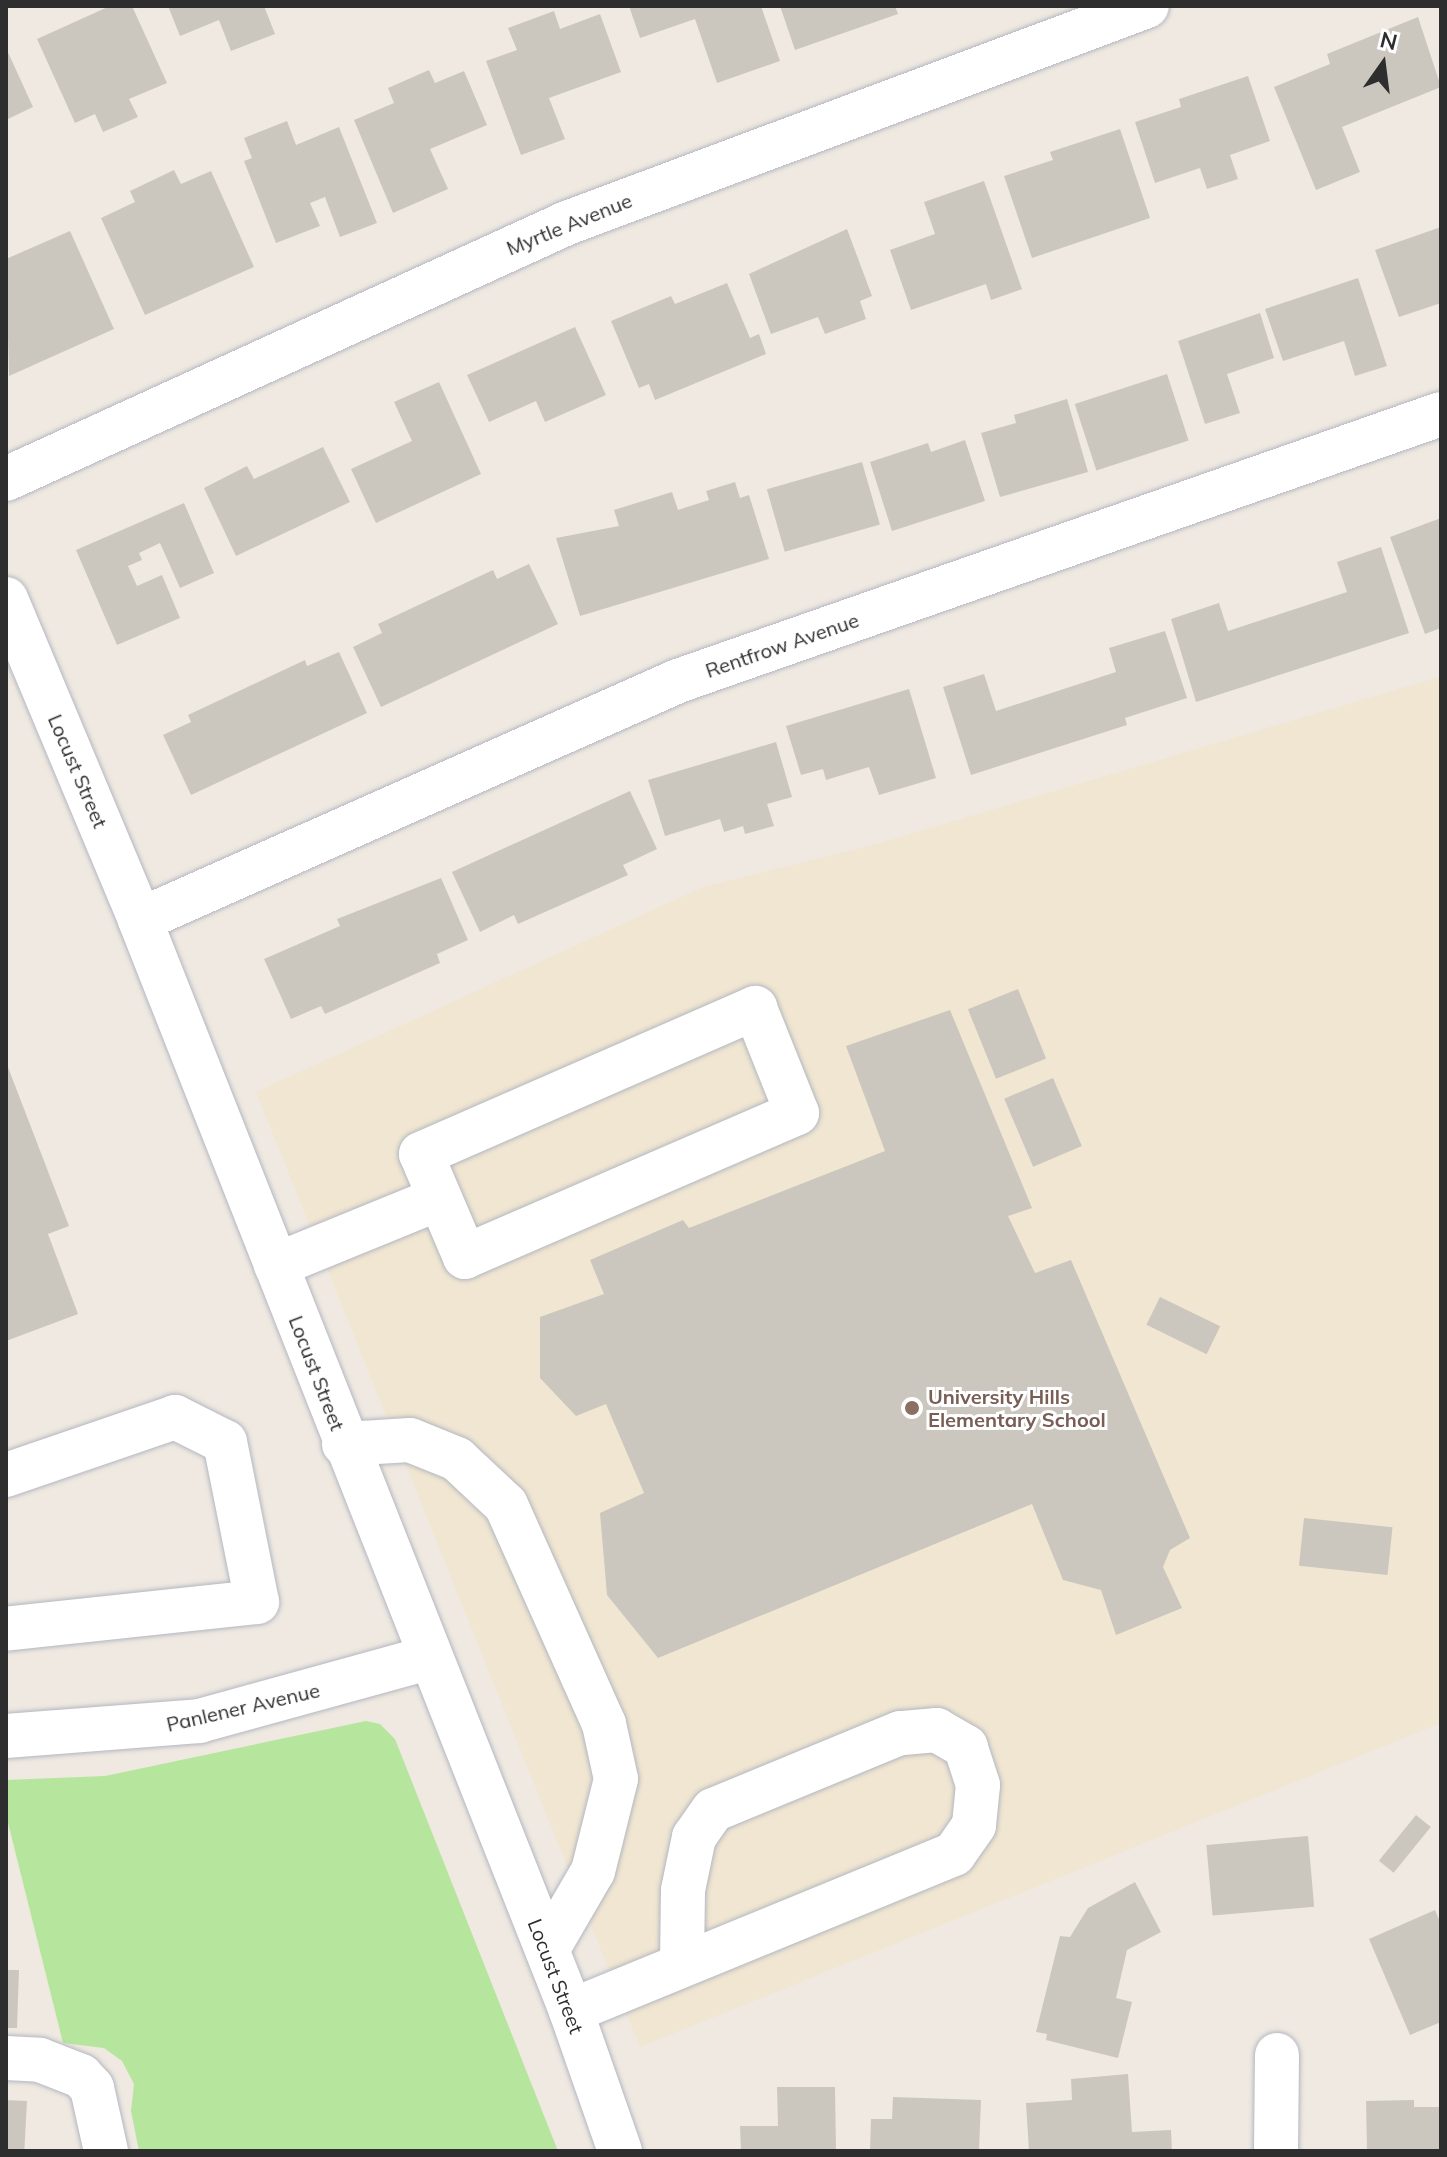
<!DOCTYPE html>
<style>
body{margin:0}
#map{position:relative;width:1447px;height:2157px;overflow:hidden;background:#efe9e1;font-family:Mulish,sans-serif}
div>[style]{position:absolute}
.education>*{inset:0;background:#f0e6d1}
.green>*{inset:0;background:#b6e59e}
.building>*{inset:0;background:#cbc7bf;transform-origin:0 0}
.roads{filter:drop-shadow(0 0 2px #b4b7c1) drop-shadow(0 0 2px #b4b7c1)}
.minor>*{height:44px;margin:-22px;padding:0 22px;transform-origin:22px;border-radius:22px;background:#fff}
.dots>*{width:22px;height:22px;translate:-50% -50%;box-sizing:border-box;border:4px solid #fff;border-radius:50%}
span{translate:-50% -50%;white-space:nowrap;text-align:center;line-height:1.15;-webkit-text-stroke:6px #fff;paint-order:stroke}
.street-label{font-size:20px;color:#2e2e2e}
.education-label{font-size:20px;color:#785e54;font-weight:700}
.left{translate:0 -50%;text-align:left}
.frame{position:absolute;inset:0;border:8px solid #2e2e2e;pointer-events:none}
.north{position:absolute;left:1343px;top:24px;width:80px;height:80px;-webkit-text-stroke:6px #fff;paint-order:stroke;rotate:14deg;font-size:22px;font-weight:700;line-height:32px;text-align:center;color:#2e2e2e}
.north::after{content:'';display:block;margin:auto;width:28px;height:36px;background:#2e2e2e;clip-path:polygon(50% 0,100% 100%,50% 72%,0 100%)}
</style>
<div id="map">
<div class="education">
<div style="clip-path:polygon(1439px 677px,1441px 1723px,640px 2047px,256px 1092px,703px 887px,873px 845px)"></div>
</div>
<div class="green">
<div style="clip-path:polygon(366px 1721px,380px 1724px,395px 1739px,558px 2151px,139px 2151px,131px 2111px,134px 2084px,122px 2061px,104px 2048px,63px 2043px,6px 1815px,6px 1780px,105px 1776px)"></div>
</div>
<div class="building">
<div style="clip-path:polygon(110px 6px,132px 6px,167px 83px,129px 99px,138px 117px,103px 132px,95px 114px,75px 123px,37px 39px)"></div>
<div style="clip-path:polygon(168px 6px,264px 6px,275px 34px,231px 51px,219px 20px,180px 36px)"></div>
<div style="clip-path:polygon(629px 6px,761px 6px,780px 61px,717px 83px,695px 19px,640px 38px)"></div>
<div style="clip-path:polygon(780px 6px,895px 6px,898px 14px,795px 50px)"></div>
<div style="clip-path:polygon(554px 11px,560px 29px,600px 14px,621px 72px,549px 98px,565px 139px,521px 155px,486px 61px,517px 50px,508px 28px)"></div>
<div style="clip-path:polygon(1418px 17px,1441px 87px,1342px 127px,1360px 172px,1316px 190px,1274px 87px,1330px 64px,1327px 54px)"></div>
<div style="clip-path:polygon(6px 48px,33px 107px,6px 120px)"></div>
<div style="clip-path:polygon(429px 70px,435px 83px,464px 71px,487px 125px,430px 149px,448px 189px,393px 213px,354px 120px,394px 103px,388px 88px)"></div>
<div style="clip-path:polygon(1248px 76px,1270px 141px,1230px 155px,1238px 179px,1207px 189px,1200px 168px,1155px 183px,1135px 122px,1181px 107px,1179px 99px)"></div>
<div style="clip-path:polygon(287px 121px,296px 145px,339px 127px,377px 223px,340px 237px,325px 197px,310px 203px,320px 226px,276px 243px,244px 161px,252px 158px,244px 138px)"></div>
<div style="clip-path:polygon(1120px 129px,1150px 218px,1032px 258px,1004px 176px,1053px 160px,1050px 152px)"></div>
<div style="clip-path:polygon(174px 170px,181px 184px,211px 171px,254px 267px,145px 315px,101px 218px,135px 202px,130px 191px)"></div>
<div style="clip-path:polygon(984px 181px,1022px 289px,991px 300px,986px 284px,911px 310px,890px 250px,935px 234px,924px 202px)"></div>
<div style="clip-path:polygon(1441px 227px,1441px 303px,1399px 317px,1375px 250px)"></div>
<div style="clip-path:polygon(847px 229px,872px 296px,860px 301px,866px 319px,825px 334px,818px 317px,771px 334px,749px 274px)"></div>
<div style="clip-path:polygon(70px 231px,114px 329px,9px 376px,6px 259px)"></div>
<div style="clip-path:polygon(1358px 278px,1387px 366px,1355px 376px,1344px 341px,1283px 361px,1265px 309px)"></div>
<div style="clip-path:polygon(727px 283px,750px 338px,759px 334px,766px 354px,655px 400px,649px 384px,639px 388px,611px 321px,671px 296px,675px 304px)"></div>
<div style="clip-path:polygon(1260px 313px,1274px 358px,1227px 374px,1240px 413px,1205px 424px,1178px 341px)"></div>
<div style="clip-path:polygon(575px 327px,606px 395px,545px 422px,536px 401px,489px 422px,467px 375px)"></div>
<div style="left:1167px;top:374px;width:70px;height:97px;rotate:72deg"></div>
<div style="clip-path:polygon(439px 382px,481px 474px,376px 523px,351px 469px,412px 441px,394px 402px)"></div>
<div style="clip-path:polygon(1067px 399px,1088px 472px,1000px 497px,981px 433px,1016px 423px,1014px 415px)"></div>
<div style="clip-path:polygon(965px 440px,985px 501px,892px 531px,870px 462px,928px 443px,931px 452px)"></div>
<div style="clip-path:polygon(323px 447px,350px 502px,236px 556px,204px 488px,247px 466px,254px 479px)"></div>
<div style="left:862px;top:462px;width:65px;height:99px;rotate:74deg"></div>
<div style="clip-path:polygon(735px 482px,740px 498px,749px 495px,769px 559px,580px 616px,556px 538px,619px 526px,614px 510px,672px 492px,678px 510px,709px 500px,706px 491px)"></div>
<div style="clip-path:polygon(184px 503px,214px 573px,180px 588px,160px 543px,139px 553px,142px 560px,128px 566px,137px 586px,162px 575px,180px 618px,117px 645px,76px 550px)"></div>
<div style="clip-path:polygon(1441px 518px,1441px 628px,1425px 634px,1390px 537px)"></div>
<div style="clip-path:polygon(1381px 547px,1409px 633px,1196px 702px,1171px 619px,1219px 603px,1228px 631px,1347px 592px,1337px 562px)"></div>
<div style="clip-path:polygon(529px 564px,558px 624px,381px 707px,353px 647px,382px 633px,378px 624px,493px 570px,497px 579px)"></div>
<div style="clip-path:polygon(1165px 631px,1187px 698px,1125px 718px,1127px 725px,971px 775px,943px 687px,984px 674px,996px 711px,1116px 672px,1109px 648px)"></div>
<div style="clip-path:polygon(339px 652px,367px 713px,191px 795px,163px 735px,191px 722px,188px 715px,305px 660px,307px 666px)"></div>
<div style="clip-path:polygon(909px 689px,936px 778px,879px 795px,869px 767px,826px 780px,823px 769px,801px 775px,786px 726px)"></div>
<div style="clip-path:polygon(776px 742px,792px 797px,767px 804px,774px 826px,745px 834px,743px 826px,724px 832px,720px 819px,665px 836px,648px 780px)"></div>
<div style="clip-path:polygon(630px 791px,657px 849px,623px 865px,628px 875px,518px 924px,514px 915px,480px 932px,452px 872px)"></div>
<div style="clip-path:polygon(441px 878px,468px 940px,437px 954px,440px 963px,325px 1014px,321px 1006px,291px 1019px,264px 959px,340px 926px,337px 919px)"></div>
<div style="left:1018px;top:989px;width:75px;height:54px;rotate:68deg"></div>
<div style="clip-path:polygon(950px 1010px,1032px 1208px,1008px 1216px,1035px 1273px,1071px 1260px,1190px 1538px,1170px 1550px,1163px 1567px,1182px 1608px,1116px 1635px,1101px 1590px,1063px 1580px,1032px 1504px,658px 1658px,607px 1595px,600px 1513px,644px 1493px,606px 1404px,576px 1416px,540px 1378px,540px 1317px,604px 1294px,590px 1260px,683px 1220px,689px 1228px,885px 1151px,846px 1046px)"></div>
<div style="clip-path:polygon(6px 1062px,69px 1226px,48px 1234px,78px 1314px,6px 1341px)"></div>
<div style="left:1053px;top:1078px;width:74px;height:53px;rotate:67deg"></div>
<div style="left:1160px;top:1297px;width:67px;height:31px;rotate:26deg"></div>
<div style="left:1304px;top:1518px;width:89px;height:48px;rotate:6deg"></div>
<div style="left:1416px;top:1815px;width:19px;height:59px;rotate:39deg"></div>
<div style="left:1308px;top:1836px;width:71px;height:102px;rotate:85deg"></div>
<div style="clip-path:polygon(1135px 1882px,1161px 1932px,1127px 1950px,1116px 1998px,1132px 2002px,1118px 2058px,1046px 2040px,1047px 2034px,1036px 2032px,1060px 1936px,1070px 1937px,1088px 1908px)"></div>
<div style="clip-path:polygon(1435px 1910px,1441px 1924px,1441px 2022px,1410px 2035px,1369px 1939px)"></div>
<div style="clip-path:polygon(6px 1970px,19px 1970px,17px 2028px,6px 2028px)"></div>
<div style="clip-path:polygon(1128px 2074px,1132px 2132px,1171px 2130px,1172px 2151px,1029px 2151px,1026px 2103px,1072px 2100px,1071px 2079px)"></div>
<div style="clip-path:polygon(777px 2087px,835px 2087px,836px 2151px,741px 2151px,740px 2126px,778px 2126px)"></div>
<div style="clip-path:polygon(893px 2097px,981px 2100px,979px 2151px,870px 2151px,871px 2119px,892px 2119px)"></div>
<div style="left:6px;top:2100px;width:21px;height:51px;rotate:3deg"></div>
<div style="clip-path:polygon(1414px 2100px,1414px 2107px,1441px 2107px,1441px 2151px,1367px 2151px,1366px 2101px)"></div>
</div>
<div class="roads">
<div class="minor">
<div style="left:6px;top:479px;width:617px;rotate:-24.53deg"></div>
<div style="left:567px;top:223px;width:619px;rotate:-20.51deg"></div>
<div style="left:6px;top:599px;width:348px;rotate:67.3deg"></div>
<div style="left:140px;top:920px;width:1173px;rotate:68.44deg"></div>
<div style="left:571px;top:2011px;width:148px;rotate:70.7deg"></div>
<div style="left:140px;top:920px;width:589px;rotate:-23.95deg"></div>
<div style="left:678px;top:681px;width:808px;rotate:-19.29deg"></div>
<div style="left:755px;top:1008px;width:113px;rotate:68.2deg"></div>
<div style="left:797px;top:1113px;width:362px;rotate:156.6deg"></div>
<div style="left:465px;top:1257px;width:112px;rotate:-113.1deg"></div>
<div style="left:421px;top:1154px;width:365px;rotate:-23.6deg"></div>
<div style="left:276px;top:1265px;width:175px;rotate:-22.2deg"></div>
<div style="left:344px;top:1444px;width:66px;rotate:-3.5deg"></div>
<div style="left:410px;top:1440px;width:51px;rotate:22deg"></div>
<div style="left:457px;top:1459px;width:67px;rotate:43.2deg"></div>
<div style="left:506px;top:1505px;width:240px;rotate:65.9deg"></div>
<div style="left:604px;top:1724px;width:56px;rotate:77.7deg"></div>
<div style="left:616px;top:1779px;width:95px;rotate:104deg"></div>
<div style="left:593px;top:1871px;width:91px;rotate:120.2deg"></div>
<div style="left:6px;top:1475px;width:179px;rotate:-18.9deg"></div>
<div style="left:175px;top:1417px;width:56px;rotate:26.6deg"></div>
<div style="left:225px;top:1442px;width:163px;rotate:78.7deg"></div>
<div style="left:257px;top:1602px;width:252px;rotate:173.9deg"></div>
<div style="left:6px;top:1736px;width:194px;rotate:-4.4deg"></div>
<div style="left:199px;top:1721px;width:238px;rotate:-15.4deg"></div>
<div style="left:571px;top:2011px;width:414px;rotate:-22.3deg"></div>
<div style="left:954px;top:1854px;width:35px;rotate:-55deg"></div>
<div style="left:974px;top:1825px;width:40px;rotate:-84.3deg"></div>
<div style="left:978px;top:1785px;width:40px;rotate:-108deg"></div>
<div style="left:966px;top:1747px;width:34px;rotate:-150deg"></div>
<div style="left:937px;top:1730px;width:37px;rotate:175deg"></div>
<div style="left:900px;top:1733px;width:202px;rotate:157.6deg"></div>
<div style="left:713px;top:1810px;width:33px;rotate:125deg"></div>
<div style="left:694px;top:1837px;width:54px;rotate:101.7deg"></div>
<div style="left:683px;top:1890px;width:71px;rotate:90.8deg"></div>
<div style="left:6px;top:2058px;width:34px;rotate:3deg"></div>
<div style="left:40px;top:2060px;width:44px;rotate:21.3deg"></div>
<div style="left:81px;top:2076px;width:16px;rotate:47deg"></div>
<div style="left:92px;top:2088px;width:65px;rotate:77.5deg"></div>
<div style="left:1276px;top:2151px;width:96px;rotate:-89.4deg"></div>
</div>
</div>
<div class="dots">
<div style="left:912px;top:1408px;background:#8d6e63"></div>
</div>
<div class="street-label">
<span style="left:569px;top:224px;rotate:-22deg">Myrtle Avenue</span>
<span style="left:782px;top:645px;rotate:-19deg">Rentfrow Avenue</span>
<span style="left:78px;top:771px;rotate:67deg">Locust Street</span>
<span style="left:317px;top:1373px;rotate:69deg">Locust Street</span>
<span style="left:243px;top:1707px;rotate:-13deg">Panlener Avenue</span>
<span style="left:556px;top:1976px;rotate:69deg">Locust Street</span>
</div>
<div class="education-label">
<span class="left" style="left:928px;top:1408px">University Hills<br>Elementary School</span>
</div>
<div class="frame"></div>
<div class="north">N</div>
</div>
